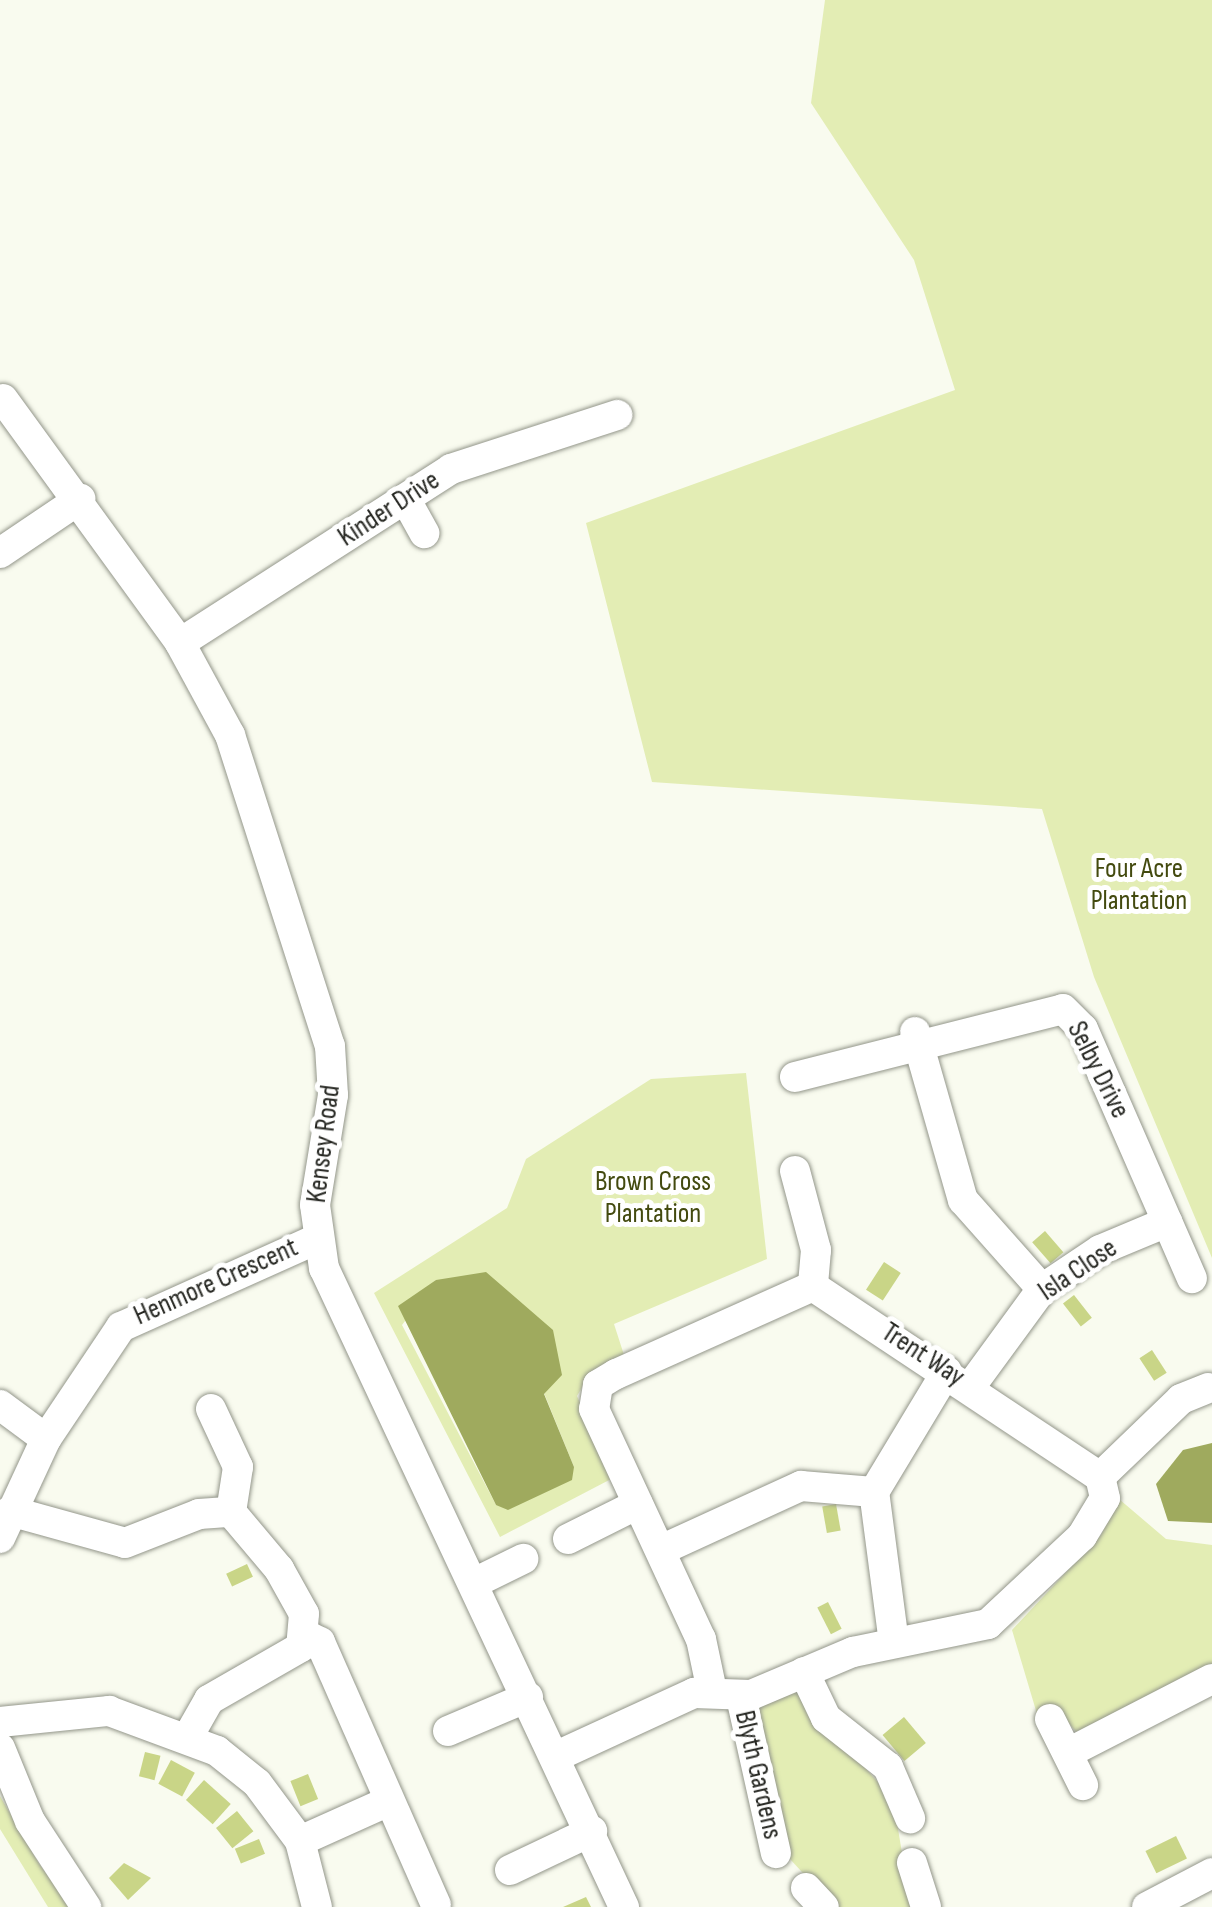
<!DOCTYPE html>
<style>
body{margin:0}
#map{position:relative;width:1212px;height:1907px;overflow:hidden;background:#f9fbef;font-family:"Sofia Sans Condensed",sans-serif}
div>[style]{position:absolute}
.green>*{inset:0;background:#e3edb4}
.water>*{inset:0;background:#9faa5e}
.building>*{inset:0;background:#c9d587;transform-origin:0 0}
.roads{filter:drop-shadow(0 0 2px #93968a) drop-shadow(0 0 2px #93968a)}
.minor>*{height:30px;margin:-15px;padding:0 15px;transform-origin:15px;border-radius:15px;background:#fff}
span{translate:-50% -50%;white-space:nowrap;text-align:center;line-height:1.15;-webkit-text-stroke:10px #fff;paint-order:stroke}
.street-label{font-size:28px;color:#262722}
.park-label{font-size:28px;color:#434a0f}
</style>
<div id="map">
<div class="green">
<div style="clip-path:polygon(825px 0,1212px 0,1212px 1258px,1094px 977px,1042px 809px,652px 782px,586px 523px,955px 390px,914px 260px,811px 103px)"></div>
<div style="clip-path:polygon(evenodd,746px 1073px,767px 1259px,614px 1324px,624px 1355px,590px 1374px,577px 1396px,613px 1478px,500px 1537px,374px 1293px,507px 1208px,526px 1159px,651px 1079px,746px 1073px,436px 1280px,544px 1393px,574px 1467px,496px 1505px,402px 1325px,436px 1280px)"></div>
<div style="clip-path:polygon(1119px 1499px,1166px 1539px,1212px 1545px,1212px 1672px,1080px 1736px,1054px 1707px,1037px 1714px,1012px 1630px,1101px 1535px)"></div>
<div style="clip-path:polygon(796px 1691px,893px 1799px,911px 1907px,834px 1907px,779px 1847px,745px 1712px)"></div>
<div style="clip-path:polygon(0 1796px,39px 1864px,72px 1907px,48px 1907px,0 1829px)"></div>
</div>
<div class="water">
<div style="clip-path:polygon(486px 1272px,553px 1330px,562px 1375px,544px 1394px,574px 1467px,572px 1480px,508px 1510px,496px 1505px,398px 1306px,436px 1280px)"></div>
<div style="clip-path:polygon(1212px 1443px,1212px 1523px,1168px 1521px,1156px 1484px,1183px 1450px)"></div>
</div>
<div class="building">
<div style="left:1045px;top:1231px;width:28px;height:17px;rotate:49deg"></div>
<div style="left:884px;top:1262px;width:20px;height:33px;rotate:33deg"></div>
<div style="left:1074px;top:1295px;width:29px;height:14px;rotate:52deg"></div>
<div style="left:1152px;top:1350px;width:27px;height:15px;rotate:57deg"></div>
<div style="left:836px;top:1504px;width:27px;height:14px;rotate:80deg"></div>
<div style="left:247px;top:1564px;width:14px;height:23px;rotate:65deg"></div>
<div style="left:828px;top:1602px;width:30px;height:12px;rotate:63deg"></div>
<div style="left:904px;top:1717px;width:34px;height:28px;rotate:50deg"></div>
<div style="left:145px;top:1752px;width:16px;height:25px;rotate:14deg"></div>
<div style="left:171px;top:1760px;width:27px;height:27px;rotate:28deg"></div>
<div style="left:308px;top:1774px;width:27px;height:19px;rotate:68deg"></div>
<div style="left:204px;top:1780px;width:36px;height:27px;rotate:42deg"></div>
<div style="left:237px;top:1811px;width:26px;height:27px;rotate:51deg"></div>
<div style="left:1176px;top:1836px;width:25px;height:34px;rotate:64deg"></div>
<div style="left:259px;top:1839px;width:16px;height:26px;rotate:68deg"></div>
<div style="clip-path:polygon(124px 1863px,151px 1878px,128px 1900px,109px 1878px)"></div>
<div style="clip-path:polygon(586px 1897px,591px 1907px,563px 1907px)"></div>
</div>
<div class="roads">
<div class="minor">
<div style="left:3px;top:399px;width:301px;rotate:54deg"></div>
<div style="left:180px;top:643px;width:105px;rotate:61.5deg"></div>
<div style="left:230px;top:735px;width:327px;rotate:72.2deg"></div>
<div style="left:330px;top:1046px;width:49px;rotate:86.5deg"></div>
<div style="left:333px;top:1095px;width:111px;rotate:99.3deg"></div>
<div style="left:315px;top:1205px;width:64px;rotate:81.9deg"></div>
<div style="left:324px;top:1268px;width:706px;rotate:64.85deg"></div>
<div style="left:406px;top:500px;width:38px;rotate:61deg"></div>
<div style="left:0;top:553px;width:97px;rotate:-34deg"></div>
<div style="left:180px;top:643px;width:322px;rotate:-32.7deg"></div>
<div style="left:451px;top:469px;width:175px;rotate:-18deg"></div>
<div style="left:915px;top:1032px;width:175px;rotate:74.1deg"></div>
<div style="left:963px;top:1200px;width:119px;rotate:48.4deg"></div>
<div style="left:795px;top:1077px;width:276px;rotate:-14.2deg"></div>
<div style="left:1063px;top:1009px;width:28px;rotate:45deg"></div>
<div style="left:1083px;top:1029px;width:272px;rotate:66.4deg"></div>
<div style="left:795px;top:1171px;width:82px;rotate:75.1deg"></div>
<div style="left:816px;top:1250px;width:36px;rotate:95deg"></div>
<div style="left:971px;top:1386px;width:120px;rotate:-53.8deg"></div>
<div style="left:1042px;top:1289px;width:70px;rotate:-33.9deg"></div>
<div style="left:1100px;top:1250px;width:73px;rotate:-22.7deg"></div>
<div style="left:0;top:1405px;width:57px;rotate:36.5deg"></div>
<div style="left:211px;top:1409px;width:64px;rotate:65deg"></div>
<div style="left:238px;top:1467px;width:46px;rotate:98.8deg"></div>
<div style="left:1100px;top:1477px;width:112px;rotate:-43.9deg"></div>
<div style="left:1181px;top:1399px;width:29px;rotate:-22deg"></div>
<div style="left:10px;top:1511px;width:119px;rotate:15.5deg"></div>
<div style="left:125px;top:1543px;width:79px;rotate:-21.4deg"></div>
<div style="left:199px;top:1514px;width:32px;rotate:-4deg"></div>
<div style="left:231px;top:1512px;width:75px;rotate:49.9deg"></div>
<div style="left:279px;top:1569px;width:51px;rotate:60.9deg"></div>
<div style="left:304px;top:1614px;width:33px;rotate:95deg"></div>
<div style="left:301px;top:1647px;width:106px;rotate:150.1deg"></div>
<div style="left:209px;top:1700px;width:40px;rotate:119.7deg"></div>
<div style="left:0;top:1538px;width:109px;rotate:-65.1deg"></div>
<div style="left:46px;top:1439px;width:135px;rotate:-56.2deg"></div>
<div style="left:121px;top:1327px;width:215px;rotate:-24.2deg"></div>
<div style="left:568px;top:1539px;width:78px;rotate:-26.6deg"></div>
<div style="left:661px;top:1550px;width:154px;rotate:-24.6deg"></div>
<div style="left:801px;top:1486px;width:73px;rotate:4.7deg"></div>
<div style="left:474px;top:1583px;width:55px;rotate:-26.1deg"></div>
<div style="left:304px;top:1634px;width:18px;rotate:27deg"></div>
<div style="left:320px;top:1642px;width:287px;rotate:66.2deg"></div>
<div style="left:894px;top:1643px;width:152px;rotate:-97.5deg"></div>
<div style="left:874px;top:1492px;width:141px;rotate:-58.9deg"></div>
<div style="left:804px;top:1672px;width:51px;rotate:64.4deg"></div>
<div style="left:826px;top:1718px;width:79px;rotate:38.3deg"></div>
<div style="left:888px;top:1767px;width:56px;rotate:66.7deg"></div>
<div style="left:741px;top:1697px;width:160px;rotate:77.4deg"></div>
<div style="left:1050px;top:1719px;width:74px;rotate:63.4deg"></div>
<div style="left:0;top:1722px;width:110px;rotate:-5.8deg"></div>
<div style="left:109px;top:1711px;width:115px;rotate:20.3deg"></div>
<div style="left:217px;top:1751px;width:51px;rotate:38.7deg"></div>
<div style="left:257px;top:1783px;width:72px;rotate:53.4deg"></div>
<div style="left:300px;top:1841px;width:68px;rotate:75.6deg"></div>
<div style="left:448px;top:1731px;width:87px;rotate:-23deg"></div>
<div style="left:0;top:1748px;width:79px;rotate:67.7deg"></div>
<div style="left:30px;top:1821px;width:103px;rotate:56.9deg"></div>
<div style="left:1068px;top:1753px;width:162px;rotate:-27.2deg"></div>
<div style="left:557px;top:1756px;width:151px;rotate:-24.7deg"></div>
<div style="left:694px;top:1693px;width:57px;rotate:2deg"></div>
<div style="left:751px;top:1695px;width:111px;rotate:-22.9deg"></div>
<div style="left:853px;top:1652px;width:138px;rotate:-11.7deg"></div>
<div style="left:988px;top:1624px;width:129px;rotate:-43.1deg"></div>
<div style="left:1082px;top:1536px;width:44px;rotate:-58.8deg"></div>
<div style="left:1105px;top:1498px;width:22px;rotate:-103deg"></div>
<div style="left:1100px;top:1477px;width:345px;rotate:-146.4deg"></div>
<div style="left:813px;top:1286px;width:216px;rotate:155.9deg"></div>
<div style="left:616px;top:1374px;width:21px;rotate:149deg"></div>
<div style="left:598px;top:1385px;width:24px;rotate:99deg"></div>
<div style="left:594px;top:1409px;width:254px;rotate:65.1deg"></div>
<div style="left:701px;top:1639px;width:53px;rotate:78.1deg"></div>
<div style="left:300px;top:1841px;width:98px;rotate:-24.2deg"></div>
<div style="left:912px;top:1863px;width:46px;rotate:72.3deg"></div>
<div style="left:510px;top:1870px;width:91px;rotate:-25.4deg"></div>
<div style="left:806px;top:1888px;width:26px;rotate:47deg"></div>
<div style="left:1147px;top:1907px;width:73px;rotate:-27.6deg"></div>
</div>
</div>
<div class="street-label">
<span style="left:389px;top:509px;rotate:-33deg">Kinder Drive</span>
<span style="left:1098px;top:1070px;rotate:63deg">Selby Drive</span>
<span style="left:324px;top:1144px;rotate:-83deg">Kensey Road</span>
<span style="left:1078px;top:1270px;rotate:-34deg">Isla Close</span>
<span style="left:216px;top:1282px;rotate:-24deg">Henmore Crescent</span>
<span style="left:923px;top:1355px;rotate:33deg">Trent Way</span>
<span style="left:758px;top:1775px;rotate:77deg">Blyth Gardens</span>
</div>
<div class="park-label">
<span style="left:1139px;top:885px">Four Acre<br>Plantation</span>
<span style="left:653px;top:1198px">Brown Cross<br>Plantation</span>
</div>
</div>
